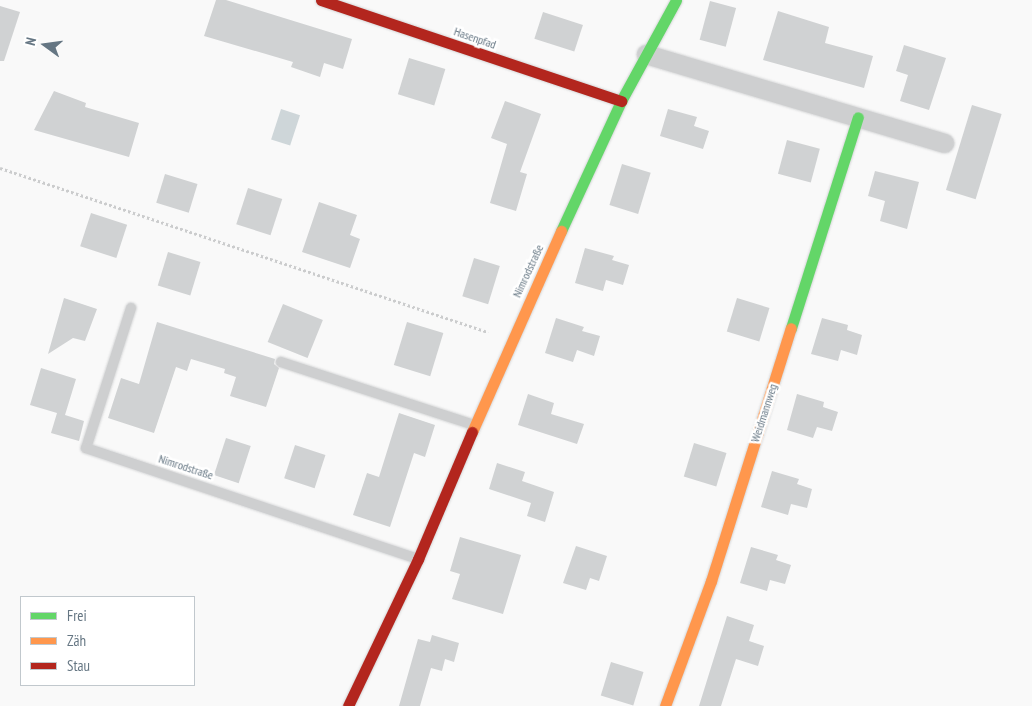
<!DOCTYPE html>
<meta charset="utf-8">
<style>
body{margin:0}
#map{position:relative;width:1032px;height:706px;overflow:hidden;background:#f9f9f9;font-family:"PT Sans Narrow",sans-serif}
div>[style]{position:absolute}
.water>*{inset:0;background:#ced6d9;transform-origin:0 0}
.building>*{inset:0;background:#d0d2d3;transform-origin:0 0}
.path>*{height:3px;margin-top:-1.5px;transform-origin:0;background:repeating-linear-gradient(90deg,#cbcccd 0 2.5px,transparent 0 5px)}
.roads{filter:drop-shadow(0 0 1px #d5d6d7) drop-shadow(0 0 1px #d5d6d7)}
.lane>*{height:10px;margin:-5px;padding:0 5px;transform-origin:5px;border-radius:5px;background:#cecfd0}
.street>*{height:19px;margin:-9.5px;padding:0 9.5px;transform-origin:9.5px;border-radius:9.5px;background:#cecfd0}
.fast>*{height:11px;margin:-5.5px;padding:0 5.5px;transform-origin:5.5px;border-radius:5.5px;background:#63d668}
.slow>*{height:11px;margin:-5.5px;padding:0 5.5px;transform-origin:5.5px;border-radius:5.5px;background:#ff974d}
.jam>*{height:11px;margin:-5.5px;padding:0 5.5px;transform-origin:5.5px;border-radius:5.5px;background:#b3261e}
span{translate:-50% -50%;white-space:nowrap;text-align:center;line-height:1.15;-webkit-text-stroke:5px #fff;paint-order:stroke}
.street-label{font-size:12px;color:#657683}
.legend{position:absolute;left:20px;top:596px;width:175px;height:90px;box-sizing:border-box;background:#fff;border:1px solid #c1c8cd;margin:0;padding:6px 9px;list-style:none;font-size:15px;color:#657683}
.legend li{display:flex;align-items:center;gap:10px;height:25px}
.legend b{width:25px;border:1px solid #c1c8cd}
.north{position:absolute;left:20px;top:20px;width:50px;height:50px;-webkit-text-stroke:4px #fff;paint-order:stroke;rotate:284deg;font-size:14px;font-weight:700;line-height:20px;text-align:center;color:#657683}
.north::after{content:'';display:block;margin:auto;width:18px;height:22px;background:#657683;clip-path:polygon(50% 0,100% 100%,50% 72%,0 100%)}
</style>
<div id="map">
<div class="water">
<div style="left:281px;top:109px;width:20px;height:32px;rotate:18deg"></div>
</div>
<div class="building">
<div style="clip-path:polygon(216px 0,226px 0,352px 39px,343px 69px,324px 63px,320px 77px,291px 67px,293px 62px,204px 36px)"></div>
<div style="left:710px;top:1px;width:27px;height:40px;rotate:15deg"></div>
<div style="clip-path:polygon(0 6px,20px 12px,4px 61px,0 61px)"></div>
<div style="clip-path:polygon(778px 11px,829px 27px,825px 43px,873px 56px,864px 88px,763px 60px)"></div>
<div style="left:543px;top:12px;width:42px;height:28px;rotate:18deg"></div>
<div style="clip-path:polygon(904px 45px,946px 58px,929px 110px,900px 101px,908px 75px,896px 71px)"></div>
<div style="left:409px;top:58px;width:38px;height:38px;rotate:17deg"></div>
<div style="clip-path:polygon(54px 91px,86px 103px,85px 107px,139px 123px,129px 157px,34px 130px)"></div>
<div style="clip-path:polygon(505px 101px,541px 114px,520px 172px,527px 174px,516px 211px,490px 203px,507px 144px,491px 138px)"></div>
<div style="left:972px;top:105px;width:31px;height:89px;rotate:17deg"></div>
<div style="clip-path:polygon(668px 109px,697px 117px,694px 126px,709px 131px,703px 149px,660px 136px)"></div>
<div style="left:787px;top:140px;width:34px;height:35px;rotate:15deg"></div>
<div style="left:622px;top:164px;width:30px;height:43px;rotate:17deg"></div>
<div style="clip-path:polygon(875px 171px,919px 182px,907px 229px,880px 221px,885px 201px,868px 196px)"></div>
<div style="left:165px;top:174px;width:34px;height:30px;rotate:17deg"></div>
<div style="left:248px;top:188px;width:36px;height:38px;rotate:18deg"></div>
<div style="clip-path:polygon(319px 202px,357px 215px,350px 235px,360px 239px,350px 268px,302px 252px)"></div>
<div style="left:91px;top:213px;width:38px;height:35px;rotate:18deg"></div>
<div style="clip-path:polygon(585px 248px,614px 256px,612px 260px,629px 265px,623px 285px,606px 280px,603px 291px,575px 283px)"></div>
<div style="left:168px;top:252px;width:34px;height:35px;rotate:17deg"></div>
<div style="left:474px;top:258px;width:27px;height:40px;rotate:17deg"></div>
<div style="clip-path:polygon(64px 298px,97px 309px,85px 341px,73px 338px,48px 354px)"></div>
<div style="left:737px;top:298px;width:34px;height:35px;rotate:17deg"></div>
<div style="left:283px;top:304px;width:43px;height:41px;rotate:22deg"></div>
<div style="clip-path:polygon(556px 318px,584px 327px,582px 331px,600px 336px,594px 356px,577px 350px,573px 362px,545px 353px)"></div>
<div style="clip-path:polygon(822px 318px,848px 325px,847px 330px,862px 335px,857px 355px,841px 350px,838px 361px,811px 354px)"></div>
<div style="clip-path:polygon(157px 322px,275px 359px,274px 364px,279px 368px,266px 407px,230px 396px,236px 377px,224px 373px,225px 369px,191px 359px,187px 371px,176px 367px,154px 433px,108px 418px,121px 378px,139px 384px)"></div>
<div style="left:407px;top:322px;width:38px;height:45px;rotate:17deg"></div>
<div style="clip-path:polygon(41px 368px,76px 379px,65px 415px,84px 421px,79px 441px,51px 433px,57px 413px,30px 405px)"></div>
<div style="clip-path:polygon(528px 394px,554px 403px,551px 414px,584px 424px,577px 444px,518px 425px)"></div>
<div style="clip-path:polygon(797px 394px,824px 402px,823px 407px,838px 412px,832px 431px,817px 427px,813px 438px,787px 430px)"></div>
<div style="clip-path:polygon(399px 413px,435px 425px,425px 457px,414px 453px,390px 527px,353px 515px,367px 473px,379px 477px)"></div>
<div style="left:226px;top:438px;width:26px;height:39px;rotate:18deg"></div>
<div style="left:694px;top:443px;width:34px;height:35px;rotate:17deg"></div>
<div style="left:295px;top:445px;width:32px;height:35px;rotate:18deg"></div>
<div style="clip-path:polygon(497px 463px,525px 472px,522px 481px,554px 492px,545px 522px,527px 516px,531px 503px,489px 489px)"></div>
<div style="clip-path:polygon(772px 471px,799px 479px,797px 484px,812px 489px,807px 508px,791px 504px,788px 515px,761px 507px)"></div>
<div style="clip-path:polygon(460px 537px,521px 555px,503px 614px,452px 599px,460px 574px,450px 571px)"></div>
<div style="clip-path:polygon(576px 546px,607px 556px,599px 581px,590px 578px,586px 590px,563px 583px)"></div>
<div style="clip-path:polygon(751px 547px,778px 555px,776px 560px,791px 565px,785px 584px,770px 580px,767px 591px,740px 583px)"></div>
<div style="clip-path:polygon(727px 616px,754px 625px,749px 641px,764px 646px,758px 666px,736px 659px,721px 706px,699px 706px)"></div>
<div style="clip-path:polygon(432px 635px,459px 643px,454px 662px,445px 659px,442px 671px,431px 668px,420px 706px,399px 706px,418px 639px,430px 642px)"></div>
<div style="left:611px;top:662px;width:34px;height:35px;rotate:17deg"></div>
</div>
<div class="path">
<div style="left:0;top:168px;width:515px;rotate:18.58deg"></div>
</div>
<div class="roads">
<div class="lane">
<div style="left:131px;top:308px;width:147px;rotate:107.8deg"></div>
<div style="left:86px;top:448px;width:349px;rotate:18.5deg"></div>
<div style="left:281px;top:362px;width:203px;rotate:18.1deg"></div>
</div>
<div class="street">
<div style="left:646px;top:54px;width:311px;rotate:16.6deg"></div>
</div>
<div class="fast">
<div style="left:561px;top:231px;width:143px;rotate:-65.2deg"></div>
<div style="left:621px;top:101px;width:115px;rotate:-61.4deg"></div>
<div style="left:791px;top:328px;width:221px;rotate:-72.4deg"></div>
</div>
<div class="slow">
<div style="left:472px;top:432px;width:220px;rotate:-66.1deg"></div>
<div style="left:665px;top:706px;width:133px;rotate:-69.8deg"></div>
<div style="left:711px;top:581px;width:265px;rotate:-72.5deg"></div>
</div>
<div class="jam">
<div style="left:321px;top:0;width:317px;rotate:18.6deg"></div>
<div style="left:348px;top:706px;width:163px;rotate:-64.5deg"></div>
<div style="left:418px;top:559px;width:138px;rotate:-67deg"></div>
</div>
</div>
<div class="street-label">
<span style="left:475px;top:38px;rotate:19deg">Hasenpfad</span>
<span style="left:528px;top:271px;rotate:-65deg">Nimrodstraße</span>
<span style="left:764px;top:413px;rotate:-72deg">Weidmannweg</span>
<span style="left:186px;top:467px;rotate:18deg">Nimrodstraße</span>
</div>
<ul class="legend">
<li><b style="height:6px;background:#63d668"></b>Frei</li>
<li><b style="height:6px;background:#ff974d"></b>Zäh</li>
<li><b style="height:6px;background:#b3261e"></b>Stau</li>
</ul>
<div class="north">N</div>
</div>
